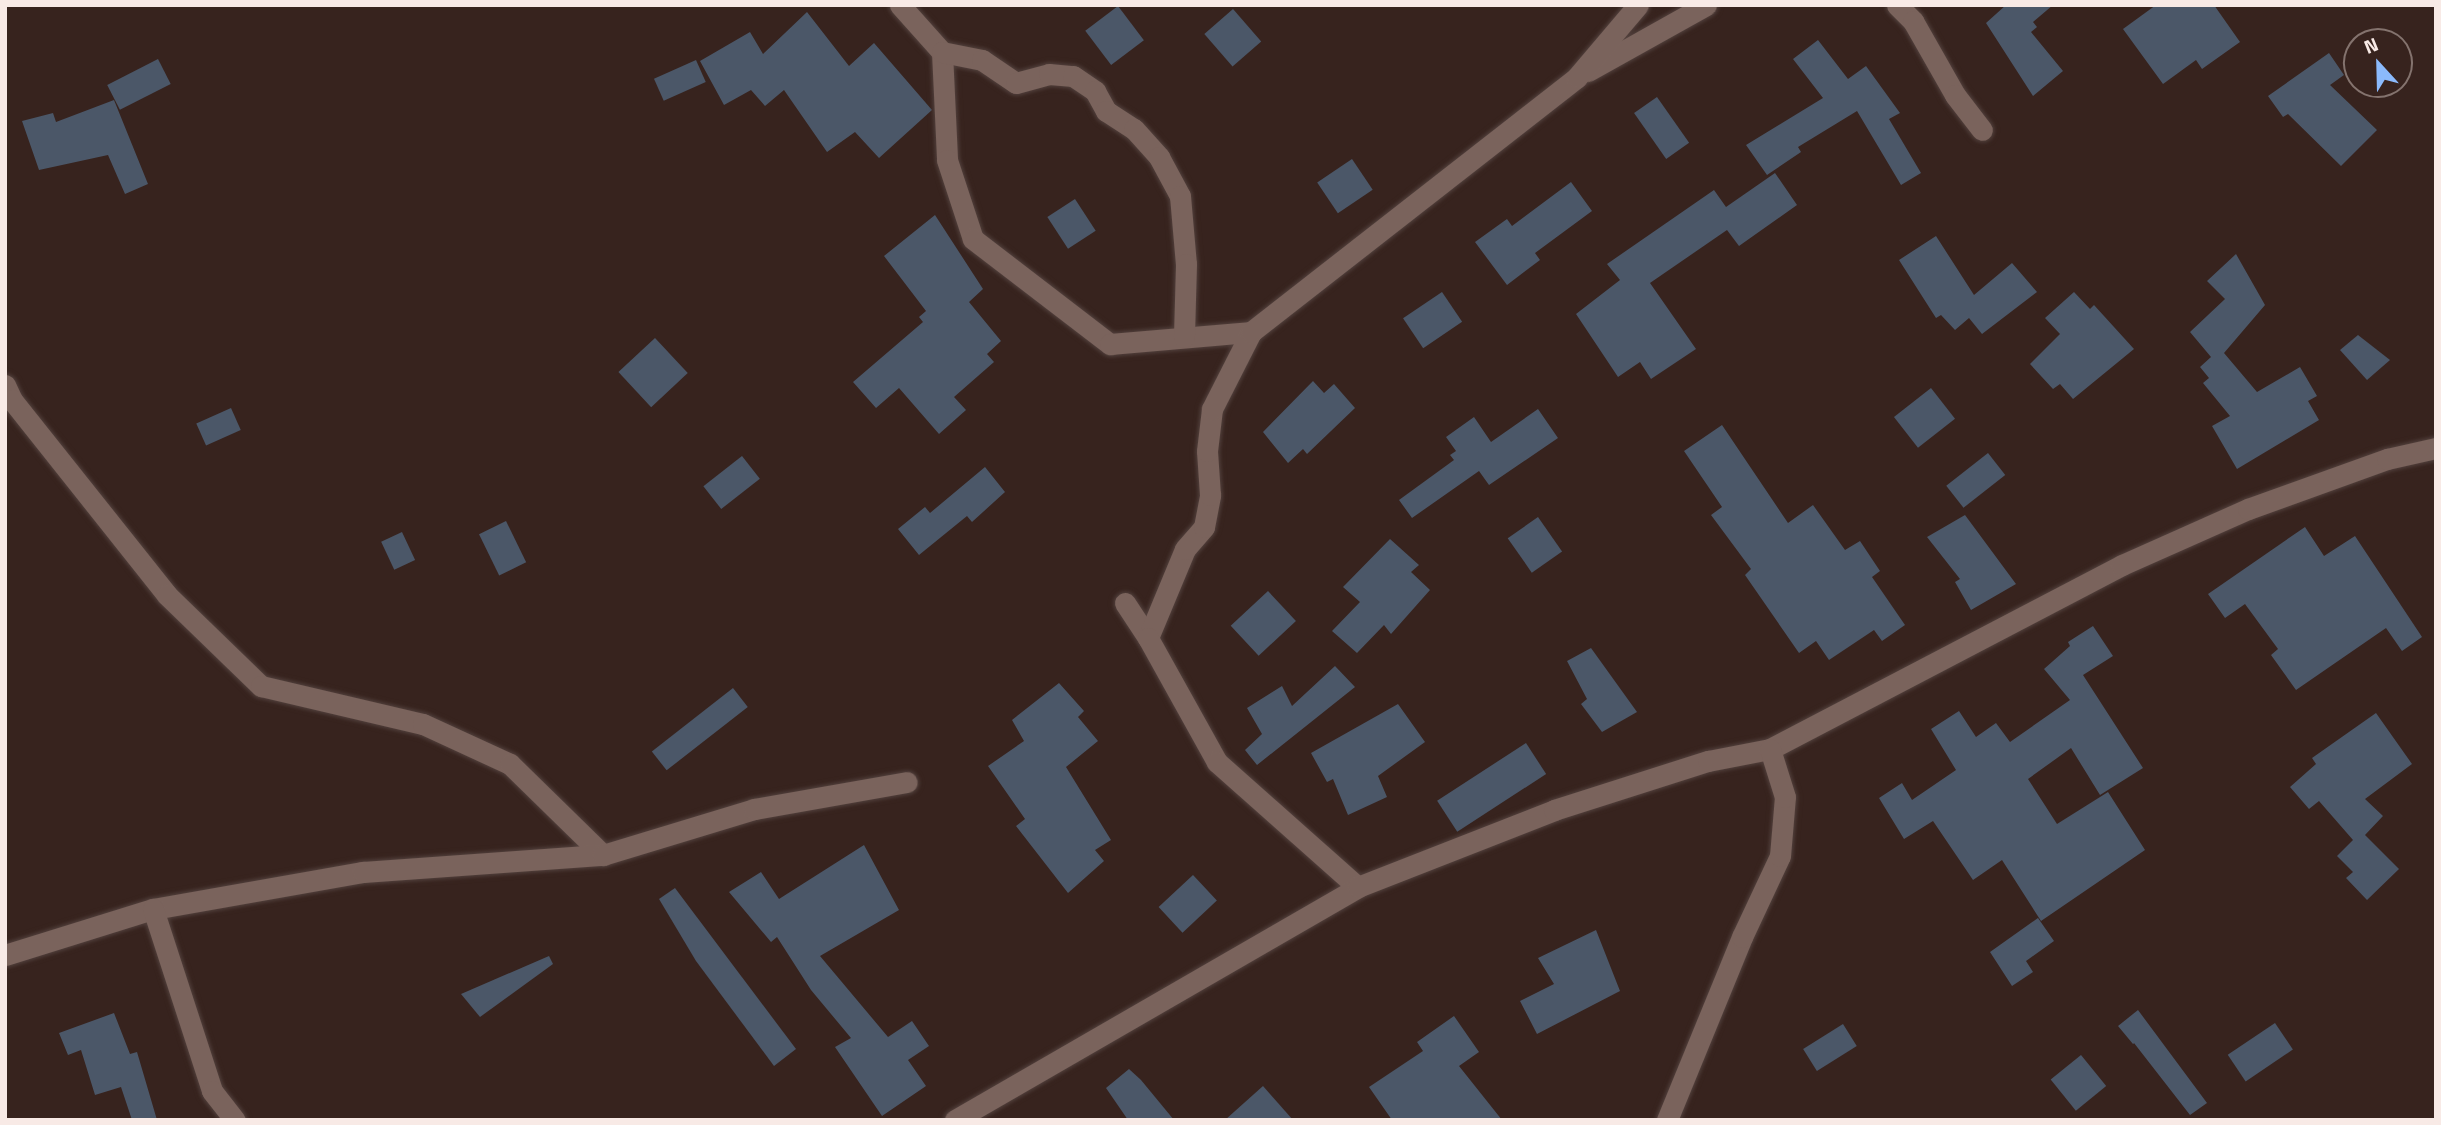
<!DOCTYPE html>
<style>
body{margin:0}
#map{position:relative;width:2441px;height:1125px;overflow:hidden;background:#37231e;font-family:"Titillium Web",sans-serif}
div>[style]{position:absolute}
.building>*{inset:0;background:#4b5768;transform-origin:0 0}
.roads{filter:drop-shadow(0 0 2px #52413d) drop-shadow(0 0 2px #52413d)}
.minor>*{height:21px;margin:-10.5px;padding:0 10.5px;transform-origin:10.5px;border-radius:10.5px;background:#7a635c}
span{translate:-50% -50%;white-space:nowrap;text-align:center;line-height:1.15;-webkit-text-stroke:5px #37231e;paint-order:stroke}
.frame{position:absolute;inset:0;border:7px solid #f8eae6;pointer-events:none}
.north{position:absolute;left:2343px;top:28px;width:70px;height:70px;box-sizing:border-box;background:#37231e;border:2px solid #84736e;border-radius:50%;rotate:338deg;font-size:19px;font-weight:700;line-height:28px;text-align:center;color:#f8eae6}
.north::after{content:'';display:block;margin:auto;width:24px;height:32px;background:#8bbafc;clip-path:polygon(50% 0,100% 100%,50% 72%,0 100%)}
</style>
<div id="map">
<div class="building">
<div style="clip-path:polygon(2006px 5px,2053px 5px,2033px 22px,2037px 27px,2031px 32px,2063px 71px,2033px 96px,1986px 23px)"></div>
<div style="clip-path:polygon(2156px 5px,2214px 5px,2240px 42px,2202px 69px,2196px 60px,2163px 84px,2123px 29px)"></div>
<div style="left:1118px;top:6px;width:43px;height:41px;rotate:53deg"></div>
<div style="left:1233px;top:9px;width:43px;height:38px;rotate:49deg"></div>
<div style="clip-path:polygon(807px 12px,849px 66px,874px 43px,932px 110px,879px 158px,855px 132px,827px 152px,784px 90px,765px 106px,751px 90px,724px 105px,700px 61px,750px 32px,763px 54px)"></div>
<div style="clip-path:polygon(1818px 40px,1848px 79px,1866px 66px,1900px 113px,1889px 119px,1921px 173px,1901px 185px,1857px 111px,1798px 147px,1801px 152px,1767px 175px,1746px 145px,1823px 98px,1793px 59px)"></div>
<div style="clip-path:polygon(2329px 53px,2344px 75px,2330px 85px,2377px 130px,2341px 166px,2288px 114px,2283px 117px,2268px 96px)"></div>
<div style="left:158px;top:59px;width:28px;height:57px;rotate:63deg"></div>
<div style="left:696px;top:60px;width:24px;height:46px;rotate:66deg"></div>
<div style="left:1657px;top:97px;width:56px;height:28px;rotate:55deg"></div>
<div style="clip-path:polygon(114px 100px,148px 184px,125px 194px,108px 155px,39px 170px,22px 121px,53px 113px,56px 122px)"></div>
<div style="left:1352px;top:159px;width:37px;height:42px;rotate:56deg"></div>
<div style="clip-path:polygon(1775px 173px,1797px 205px,1739px 246px,1727px 230px,1650px 283px,1696px 349px,1651px 379px,1640px 362px,1618px 377px,1576px 314px,1620px 280px,1607px 264px,1714px 190px,1726px 207px)"></div>
<div style="clip-path:polygon(1571px 182px,1592px 211px,1535px 253px,1540px 260px,1507px 285px,1475px 242px,1507px 219px,1512px 226px)"></div>
<div style="left:1075px;top:199px;width:38px;height:33px;rotate:57deg"></div>
<div style="clip-path:polygon(935px 215px,983px 289px,969px 302px,1001px 341px,987px 354px,994px 362px,954px 397px,966px 410px,939px 434px,899px 388px,876px 408px,853px 382px,923px 322px,919px 317px,926px 311px,884px 256px)"></div>
<div style="clip-path:polygon(1936px 236px,1974px 295px,2012px 263px,2037px 292px,1982px 334px,1969px 318px,1955px 330px,1941px 315px,1936px 318px,1899px 260px)"></div>
<div style="clip-path:polygon(2236px 254px,2265px 305px,2224px 353px,2257px 392px,2300px 367px,2317px 396px,2308px 401px,2319px 420px,2237px 469px,2212px 426px,2230px 416px,2203px 383px,2209px 378px,2200px 367px,2211px 357px,2190px 332px,2225px 299px,2207px 281px)"></div>
<div style="left:1442px;top:292px;width:36px;height:47px;rotate:56deg"></div>
<div style="clip-path:polygon(2074px 292px,2090px 309px,2094px 305px,2134px 349px,2073px 399px,2060px 384px,2053px 389px,2030px 364px,2060px 334px,2045px 318px)"></div>
<div style="clip-path:polygon(2358px 335px,2390px 360px,2367px 380px,2340px 350px)"></div>
<div style="left:655px;top:338px;width:48px;height:50px;rotate:47deg"></div>
<div style="clip-path:polygon(1313px 381px,1324px 393px,1334px 384px,1355px 408px,1307px 454px,1303px 449px,1288px 463px,1263px 432px)"></div>
<div style="left:1931px;top:388px;width:39px;height:47px;rotate:52deg"></div>
<div style="left:231px;top:408px;width:24px;height:38px;rotate:66deg"></div>
<div style="clip-path:polygon(1538px 409px,1558px 438px,1489px 485px,1479px 471px,1412px 518px,1399px 500px,1454px 460px,1450px 455px,1456px 451px,1446px 437px,1474px 417px,1491px 442px)"></div>
<div style="clip-path:polygon(1722px 425px,1788px 523px,1813px 505px,1845px 550px,1860px 541px,1880px 571px,1872px 577px,1905px 625px,1882px 641px,1874px 630px,1829px 660px,1816px 641px,1799px 653px,1745px 575px,1751px 569px,1711px 515px,1722px 507px,1684px 451px)"></div>
<div style="left:1988px;top:453px;width:28px;height:53px;rotate:52deg"></div>
<div style="left:742px;top:456px;width:29px;height:49px;rotate:52deg"></div>
<div style="clip-path:polygon(985px 467px,1005px 492px,972px 522px,967px 516px,919px 555px,898px 529px,925px 507px,930px 513px)"></div>
<div style="clip-path:polygon(1965px 515px,2016px 584px,1971px 610px,1955px 582px,1960px 579px,1927px 537px)"></div>
<div style="left:1538px;top:517px;width:42px;height:37px;rotate:55deg"></div>
<div style="left:506px;top:521px;width:46px;height:30px;rotate:64deg"></div>
<div style="clip-path:polygon(2305px 527px,2324px 556px,2355px 536px,2422px 637px,2402px 651px,2386px 628px,2296px 690px,2271px 655px,2278px 649px,2245px 604px,2225px 618px,2208px 594px)"></div>
<div style="left:402px;top:532px;width:31px;height:23px;rotate:65deg"></div>
<div style="clip-path:polygon(1390px 539px,1419px 565px,1411px 572px,1430px 590px,1391px 634px,1384px 625px,1357px 653px,1332px 631px,1360px 602px,1343px 587px)"></div>
<div style="left:1268px;top:591px;width:41px;height:51px;rotate:47deg"></div>
<div style="clip-path:polygon(2093px 626px,2113px 656px,2083px 675px,2143px 768px,2100px 795px,2071px 748px,2028px 779px,2057px 824px,2108px 792px,2145px 850px,2041px 921px,2002px 860px,1973px 880px,1933px 821px,1904px 839px,1879px 798px,1902px 783px,1912px 800px,1956px 770px,1931px 729px,1959px 711px,1976px 737px,1996px 723px,2010px 742px,2070px 700px,2044px 669px,2070px 646px,2068px 642px)"></div>
<div style="clip-path:polygon(1591px 648px,1637px 712px,1602px 732px,1581px 704px,1587px 699px,1567px 661px)"></div>
<div style="clip-path:polygon(1335px 666px,1355px 687px,1257px 765px,1245px 750px,1262px 734px,1247px 708px,1282px 686px,1292px 706px)"></div>
<div style="clip-path:polygon(1059px 683px,1084px 711px,1078px 717px,1098px 741px,1066px 767px,1111px 840px,1095px 850px,1104px 861px,1068px 893px,1016px 826px,1025px 819px,988px 766px,1024px 741px,1012px 720px)"></div>
<div style="left:733px;top:688px;width:24px;height:103px;rotate:52deg"></div>
<div style="clip-path:polygon(1398px 704px,1425px 742px,1378px 776px,1387px 797px,1348px 815px,1333px 779px,1327px 782px,1311px 753px)"></div>
<div style="clip-path:polygon(2376px 713px,2412px 764px,2365px 799px,2383px 816px,2365px 835px,2399px 869px,2367px 900px,2346px 878px,2353px 872px,2337px 856px,2353px 840px,2319px 801px,2309px 809px,2290px 787px,2316px 764px,2312px 758px)"></div>
<div style="left:1526px;top:743px;width:37px;height:106px;rotate:57deg"></div>
<div style="clip-path:polygon(864px 845px,899px 910px,820px 956px,888px 1037px,912px 1021px,929px 1046px,908px 1060px,926px 1086px,882px 1116px,835px 1047px,851px 1038px,811px 990px,777px 937px,771px 942px,729px 892px,761px 872px,779px 899px)"></div>
<div style="left:1193px;top:875px;width:35px;height:47px;rotate:47deg"></div>
<div style="clip-path:polygon(675px 888px,796px 1049px,774px 1066px,696px 961px,659px 899px)"></div>
<div style="clip-path:polygon(2038px 918px,2054px 941px,2026px 961px,2033px 972px,2012px 986px,1990px 952px)"></div>
<div style="clip-path:polygon(1596px 930px,1620px 991px,1537px 1034px,1520px 1001px,1554px 984px,1538px 958px)"></div>
<div style="clip-path:polygon(549px 956px,553px 964px,480px 1017px,461px 994px)"></div>
<div style="clip-path:polygon(2138px 1010px,2207px 1103px,2190px 1115px,2134px 1043px,2149px 1033px,2133px 1044px,2118px 1026px)"></div>
<div style="clip-path:polygon(114px 1013px,130px 1054px,137px 1052px,157px 1120px,132px 1120px,121px 1087px,95px 1095px,81px 1050px,68px 1055px,59px 1033px)"></div>
<div style="clip-path:polygon(1454px 1016px,1479px 1052px,1459px 1066px,1502px 1120px,1392px 1120px,1369px 1087px,1423px 1051px,1417px 1042px)"></div>
<div style="left:2275px;top:1023px;width:32px;height:57px;rotate:56deg"></div>
<div style="left:1843px;top:1024px;width:26px;height:47px;rotate:58deg"></div>
<div style="left:2081px;top:1055px;width:40px;height:39px;rotate:51deg"></div>
<div style="clip-path:polygon(1129px 1069px,1141px 1080px,1174px 1120px,1128px 1120px,1106px 1088px)"></div>
<div style="clip-path:polygon(1263px 1086px,1293px 1120px,1225px 1120px)"></div>
</div>
<div class="roads">
<div class="minor">
<div style="left:900px;top:5px;width:63px;rotate:48.2deg"></div>
<div style="left:942px;top:52px;width:108px;rotate:87.3deg"></div>
<div style="left:947px;top:160px;width:83px;rotate:71.8deg"></div>
<div style="left:973px;top:239px;width:173px;rotate:37.5deg"></div>
<div style="left:1110px;top:344px;width:142px;rotate:-4.9deg"></div>
<div style="left:1897px;top:5px;width:23px;rotate:45deg"></div>
<div style="left:1913px;top:21px;width:85px;rotate:60.4deg"></div>
<div style="left:1955px;top:95px;width:44px;rotate:52.4deg"></div>
<div style="left:942px;top:52px;width:41px;rotate:11.3deg"></div>
<div style="left:982px;top:60px;width:41px;rotate:34.1deg"></div>
<div style="left:1016px;top:83px;width:34px;rotate:-15deg"></div>
<div style="left:1049px;top:74px;width:24px;rotate:5deg"></div>
<div style="left:1073px;top:76px;width:27px;rotate:34deg"></div>
<div style="left:1095px;top:91px;width:23px;rotate:61deg"></div>
<div style="left:1106px;top:111px;width:33px;rotate:33deg"></div>
<div style="left:1134px;top:129px;width:38px;rotate:48deg"></div>
<div style="left:1159px;top:157px;width:44px;rotate:61.7deg"></div>
<div style="left:1180px;top:196px;width:68px;rotate:85deg"></div>
<div style="left:1186px;top:264px;width:73px;rotate:91.6deg"></div>
<div style="left:1588px;top:71px;width:135px;rotate:-29.2deg"></div>
<div style="left:5px;top:385px;width:17px;rotate:65deg"></div>
<div style="left:12px;top:400px;width:249px;rotate:51.5deg"></div>
<div style="left:167px;top:595px;width:131px;rotate:44.1deg"></div>
<div style="left:261px;top:686px;width:166px;rotate:13.2deg"></div>
<div style="left:423px;top:724px;width:96px;rotate:24.7deg"></div>
<div style="left:510px;top:764px;width:130px;rotate:44.4deg"></div>
<div style="left:1125px;top:603px;width:42px;rotate:56.7deg"></div>
<div style="left:1148px;top:638px;width:96px;rotate:-67.4deg"></div>
<div style="left:1185px;top:549px;width:29px;rotate:-49deg"></div>
<div style="left:1204px;top:527px;width:33px;rotate:-79deg"></div>
<div style="left:1210px;top:495px;width:44px;rotate:-93.9deg"></div>
<div style="left:1207px;top:451px;width:42px;rotate:-83.2deg"></div>
<div style="left:1212px;top:409px;width:86px;rotate:-63.1deg"></div>
<div style="left:1251px;top:332px;width:414px;rotate:-38deg"></div>
<div style="left:1577px;top:77px;width:94px;rotate:-49.7deg"></div>
<div style="left:1148px;top:638px;width:142px;rotate:60.9deg"></div>
<div style="left:1217px;top:762px;width:188px;rotate:41.6deg"></div>
<div style="left:153px;top:909px;width:213px;rotate:-10deg"></div>
<div style="left:363px;top:872px;width:241px;rotate:-4.1deg"></div>
<div style="left:603px;top:855px;width:158px;rotate:-16.9deg"></div>
<div style="left:754px;top:809px;width:155px;rotate:-10deg"></div>
<div style="left:5px;top:955px;width:155px;rotate:-17.3deg"></div>
<div style="left:153px;top:909px;width:191px;rotate:72deg"></div>
<div style="left:212px;top:1091px;width:37px;rotate:52deg"></div>
<div style="left:955px;top:1120px;width:466px;rotate:-30deg"></div>
<div style="left:1358px;top:887px;width:211px;rotate:-21.4deg"></div>
<div style="left:1554px;top:810px;width:162px;rotate:-17.7deg"></div>
<div style="left:1708px;top:761px;width:63px;rotate:-11deg"></div>
<div style="left:1770px;top:749px;width:397px;rotate:-27.6deg"></div>
<div style="left:2122px;top:565px;width:138px;rotate:-24deg"></div>
<div style="left:2248px;top:509px;width:148px;rotate:-19.8deg"></div>
<div style="left:2387px;top:459px;width:50px;rotate:-12.7deg"></div>
<div style="left:1667px;top:1120px;width:198px;rotate:-67.7deg"></div>
<div style="left:1742px;top:937px;width:89px;rotate:-64.9deg"></div>
<div style="left:1780px;top:856px;width:59px;rotate:-85.2deg"></div>
<div style="left:1785px;top:797px;width:50px;rotate:-107.4deg"></div>
</div>
</div>
<div class="frame"></div>
<div class="north">N</div>
</div>
